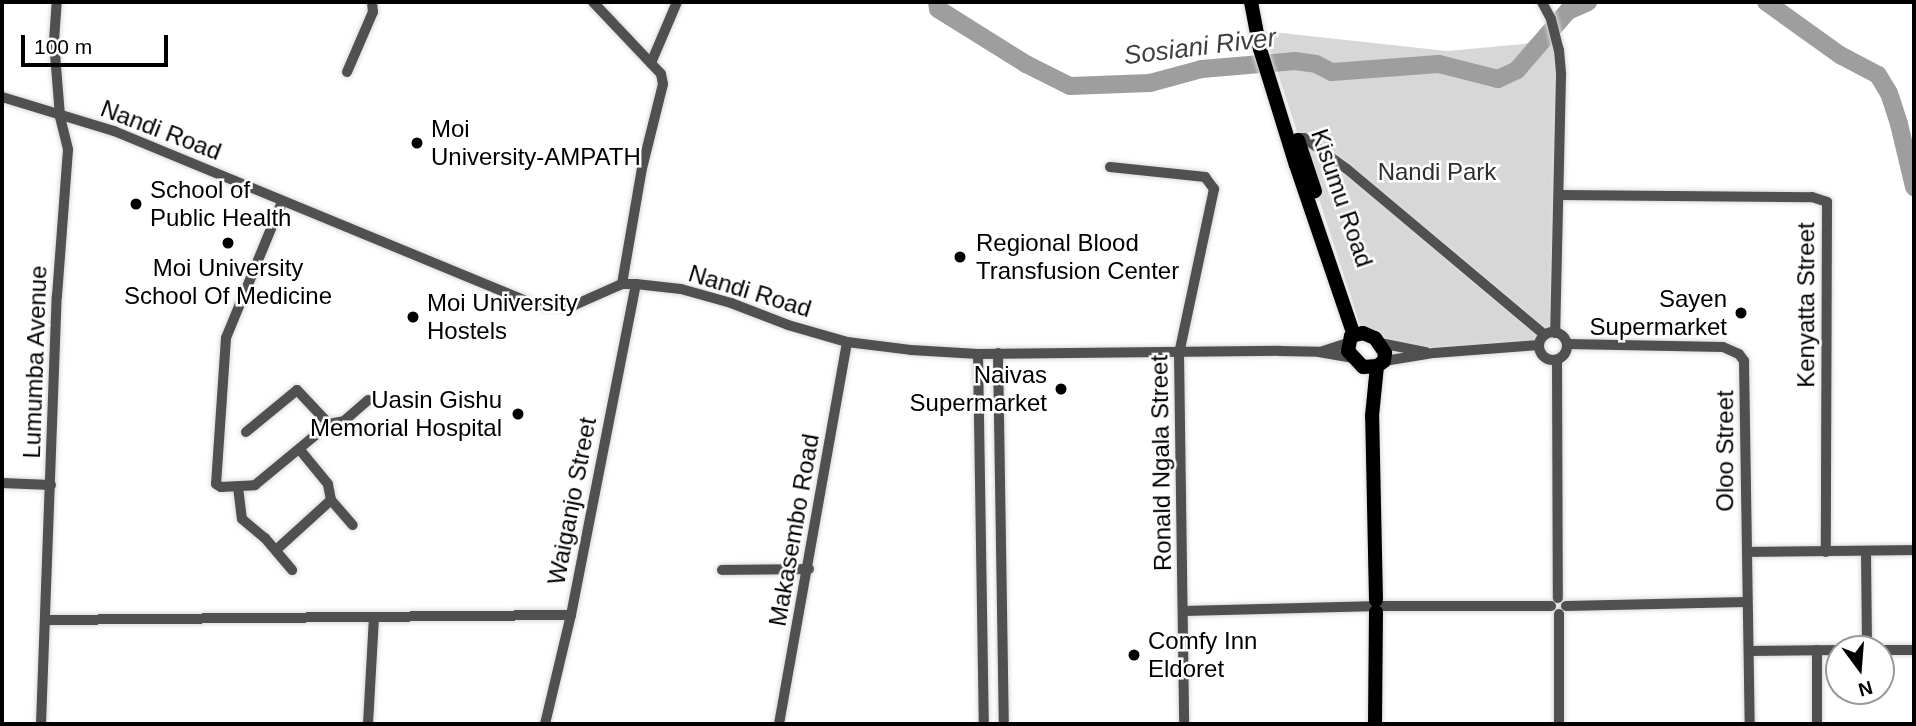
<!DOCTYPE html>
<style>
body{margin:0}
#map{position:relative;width:1916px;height:726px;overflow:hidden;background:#fff;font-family:Arial,sans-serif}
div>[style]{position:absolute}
.green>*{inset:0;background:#d7d7d7}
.river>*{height:18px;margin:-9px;padding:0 9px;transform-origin:9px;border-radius:9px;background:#9e9e9e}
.roads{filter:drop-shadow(0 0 2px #dbdbdb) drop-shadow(0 0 2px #dbdbdb)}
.minor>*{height:10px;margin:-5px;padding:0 5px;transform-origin:5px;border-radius:5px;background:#505050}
.minor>.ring{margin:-5px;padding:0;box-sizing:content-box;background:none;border:10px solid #505050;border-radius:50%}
.highway>*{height:14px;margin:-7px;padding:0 7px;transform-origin:7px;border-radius:7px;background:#000}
.dots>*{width:19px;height:19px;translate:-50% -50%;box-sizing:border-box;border:4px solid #fff;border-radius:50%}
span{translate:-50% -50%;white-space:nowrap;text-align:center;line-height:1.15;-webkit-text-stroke:5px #fff;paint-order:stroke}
.poi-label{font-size:24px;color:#000}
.left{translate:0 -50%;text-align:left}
.right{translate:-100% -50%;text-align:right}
.street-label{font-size:24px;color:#000}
.park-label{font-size:24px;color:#2e2e2e}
.water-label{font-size:26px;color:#3f3f3f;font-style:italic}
.frame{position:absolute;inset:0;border:4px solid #000;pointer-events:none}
.north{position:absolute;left:1825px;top:635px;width:70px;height:70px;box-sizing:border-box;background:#fff;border:2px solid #999;border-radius:50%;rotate:164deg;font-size:19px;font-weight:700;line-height:28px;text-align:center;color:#000}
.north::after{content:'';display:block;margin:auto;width:24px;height:32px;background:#000;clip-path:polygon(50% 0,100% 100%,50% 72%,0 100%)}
.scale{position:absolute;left:21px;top:35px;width:147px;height:32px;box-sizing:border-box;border:4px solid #000;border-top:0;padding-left:9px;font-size:21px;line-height:24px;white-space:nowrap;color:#000;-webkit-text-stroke:5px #fff;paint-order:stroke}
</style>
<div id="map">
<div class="green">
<div style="clip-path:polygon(1548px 20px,1557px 51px,1553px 330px,1541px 335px,1537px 344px,1433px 351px,1381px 342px,1362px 331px,1264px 31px,1447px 51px,1524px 44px,1537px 40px)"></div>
</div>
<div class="river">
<div style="left:937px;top:2px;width:7px;rotate:82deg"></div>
<div style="left:938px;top:9px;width:104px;rotate:32deg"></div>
<div style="left:1026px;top:64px;width:49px;rotate:26.6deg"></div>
<div style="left:1070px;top:86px;width:80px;rotate:-2.1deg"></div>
<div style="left:1150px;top:83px;width:54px;rotate:-15.1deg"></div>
<div style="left:1202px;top:69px;width:93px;rotate:-4.9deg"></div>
<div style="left:1295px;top:61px;width:21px;rotate:8deg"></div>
<div style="left:1316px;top:64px;width:18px;rotate:27deg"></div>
<div style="left:1332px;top:72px;width:107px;rotate:-4.3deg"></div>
<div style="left:1439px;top:64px;width:61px;rotate:14.3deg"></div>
<div style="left:1498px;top:79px;width:21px;rotate:-25deg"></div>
<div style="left:1517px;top:70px;width:78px;rotate:-49.2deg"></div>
<div style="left:1568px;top:11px;width:22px;rotate:-24deg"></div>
<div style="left:1766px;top:2px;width:91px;rotate:35.6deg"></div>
<div style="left:1840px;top:55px;width:43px;rotate:27.8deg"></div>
<div style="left:1878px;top:75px;width:21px;rotate:59deg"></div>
<div style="left:1889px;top:93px;width:33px;rotate:72deg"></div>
<div style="left:1899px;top:124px;width:65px;rotate:76.6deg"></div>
</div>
<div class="roads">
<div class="minor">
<div style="left:593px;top:2px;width:99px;rotate:46.6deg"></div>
<div style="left:661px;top:74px;width:10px;rotate:79deg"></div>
<div style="left:663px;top:84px;width:87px;rotate:104deg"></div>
<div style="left:642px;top:168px;width:118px;rotate:99.8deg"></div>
<div style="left:1542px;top:2px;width:19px;rotate:62deg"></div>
<div style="left:1551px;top:19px;width:32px;rotate:76deg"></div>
<div style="left:1559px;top:50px;width:25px;rotate:85deg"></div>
<div style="left:1561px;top:75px;width:258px;rotate:91.3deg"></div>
<div style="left:651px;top:63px;width:66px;rotate:-66.9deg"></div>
<div style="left:347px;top:72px;width:65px;rotate:-66.6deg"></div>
<div style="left:373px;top:12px;width:10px;rotate:-96deg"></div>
<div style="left:2px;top:97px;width:117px;rotate:16.9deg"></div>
<div style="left:114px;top:131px;width:456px;rotate:22.4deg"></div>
<div style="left:536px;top:305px;width:34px;rotate:3deg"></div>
<div style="left:570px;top:307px;width:57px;rotate:-23.9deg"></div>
<div style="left:622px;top:284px;width:14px"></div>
<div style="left:636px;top:284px;width:45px;rotate:6.3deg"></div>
<div style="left:681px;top:289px;width:52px;rotate:15.6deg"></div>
<div style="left:731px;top:303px;width:61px;rotate:21.1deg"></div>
<div style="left:788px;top:325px;width:61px;rotate:16.1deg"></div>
<div style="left:847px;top:342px;width:64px;rotate:7.1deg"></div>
<div style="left:911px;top:350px;width:67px;rotate:3.4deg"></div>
<div style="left:978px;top:354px;width:302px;rotate:-0.6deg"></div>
<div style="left:1280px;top:351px;width:39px;rotate:1deg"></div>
<div style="left:1319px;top:352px;width:35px;rotate:10deg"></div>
<div style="left:1298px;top:138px;width:6px"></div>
<div style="left:1304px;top:138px;width:53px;rotate:35.8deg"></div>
<div style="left:1347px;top:169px;width:258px;rotate:40deg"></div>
<div style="left:1110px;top:167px;width:96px;rotate:6deg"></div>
<div style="left:1205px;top:177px;width:15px;rotate:53deg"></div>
<div style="left:1214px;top:189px;width:168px;rotate:102deg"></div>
<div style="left:1179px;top:353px;width:371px;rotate:89.2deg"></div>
<div style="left:1560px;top:195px;width:252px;rotate:0.5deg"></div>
<div style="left:1812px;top:197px;width:16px;rotate:18deg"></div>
<div style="left:1827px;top:202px;width:350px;rotate:90.2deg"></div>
<div style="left:282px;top:202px;width:147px;rotate:112.4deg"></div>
<div style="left:226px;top:338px;width:146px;rotate:93.9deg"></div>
<div style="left:216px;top:484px;width:6px;rotate:31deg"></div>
<div style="left:221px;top:487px;width:34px;rotate:-3deg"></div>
<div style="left:255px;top:485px;width:96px;rotate:-39.5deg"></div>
<div style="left:329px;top:424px;width:15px;rotate:-11deg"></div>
<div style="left:344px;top:421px;width:32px;rotate:-41deg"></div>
<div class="ring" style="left:1539px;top:332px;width:18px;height:18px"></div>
<div style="left:1380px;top:343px;width:47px;rotate:11.1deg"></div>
<div style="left:1567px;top:344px;width:156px;rotate:1.1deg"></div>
<div style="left:1723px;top:347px;width:17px;rotate:24deg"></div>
<div style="left:1739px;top:354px;width:9px;rotate:54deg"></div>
<div style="left:1744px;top:361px;width:363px;rotate:89.1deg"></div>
<div style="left:1320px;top:352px;width:29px;rotate:-18deg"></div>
<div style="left:998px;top:353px;width:371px;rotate:89.1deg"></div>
<div style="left:978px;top:354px;width:370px;rotate:89.1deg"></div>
<div style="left:1557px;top:360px;width:238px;rotate:89.8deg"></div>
<div style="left:1384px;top:361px;width:51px;rotate:-9.1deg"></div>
<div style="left:1434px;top:353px;width:105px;rotate:-4.4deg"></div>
<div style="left:246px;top:432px;width:66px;rotate:-39.5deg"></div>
<div style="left:297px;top:390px;width:47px;rotate:46.7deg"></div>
<div style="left:2px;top:483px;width:49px;rotate:2.3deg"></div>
<div style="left:238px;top:487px;width:32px;rotate:83deg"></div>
<div style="left:242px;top:519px;width:30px;rotate:40deg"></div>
<div style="left:265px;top:538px;width:42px;rotate:49.8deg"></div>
<div style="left:331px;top:500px;width:33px;rotate:49deg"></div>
<div style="left:276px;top:550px;width:74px;rotate:-42.3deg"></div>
<div style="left:331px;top:500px;width:16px;rotate:-101deg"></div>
<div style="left:328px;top:484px;width:44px;rotate:-129.5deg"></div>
<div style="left:1866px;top:551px;width:98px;rotate:89.4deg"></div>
<div style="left:1747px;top:552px;width:167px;rotate:-0.7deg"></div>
<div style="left:722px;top:570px;width:87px;rotate:-0.7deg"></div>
<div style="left:1382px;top:606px;width:169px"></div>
<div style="left:1566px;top:606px;width:181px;rotate:-1.3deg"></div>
<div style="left:1184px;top:611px;width:186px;rotate:-1.5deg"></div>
<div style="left:1559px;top:614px;width:110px;rotate:90deg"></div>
<div style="left:46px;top:620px;width:525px;rotate:-0.55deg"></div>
<div style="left:1881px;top:650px;width:33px"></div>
<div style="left:1749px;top:651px;width:90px;rotate:-0.6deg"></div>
<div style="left:41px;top:724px;width:428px;rotate:-87.9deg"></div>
<div style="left:57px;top:296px;width:147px;rotate:-85.7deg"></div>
<div style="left:68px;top:149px;width:34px;rotate:-104deg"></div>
<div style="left:60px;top:116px;width:75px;rotate:-94.6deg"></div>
<div style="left:54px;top:41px;width:39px;rotate:-86deg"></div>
<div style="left:368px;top:724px;width:106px;rotate:-86.8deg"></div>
<div style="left:545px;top:724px;width:112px;rotate:-76.6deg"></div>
<div style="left:571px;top:615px;width:337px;rotate:-78.9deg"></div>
<div style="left:779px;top:724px;width:388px;rotate:-79.9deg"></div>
<div style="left:1817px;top:724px;width:74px;rotate:-90deg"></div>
</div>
<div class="highway">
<div style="left:1251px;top:2px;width:48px;rotate:79.2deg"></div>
<div style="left:1260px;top:49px;width:121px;rotate:72.8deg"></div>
<div style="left:1296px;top:165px;width:180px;rotate:71.2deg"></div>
<div style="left:1298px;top:140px;width:54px;rotate:71.6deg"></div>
<div style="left:1363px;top:333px;width:13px;rotate:23deg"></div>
<div style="left:1375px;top:338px;width:18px;rotate:56deg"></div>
<div style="left:1385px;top:353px;width:8px;rotate:97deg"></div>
<div style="left:1384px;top:361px;width:9px;rotate:144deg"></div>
<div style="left:1377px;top:366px;width:14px;rotate:176deg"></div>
<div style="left:1363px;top:367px;width:22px;rotate:-133deg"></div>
<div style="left:1348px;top:351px;width:15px;rotate:-79deg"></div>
<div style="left:1351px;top:336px;width:12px;rotate:-14deg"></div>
<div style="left:1376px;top:600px;width:184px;rotate:-91.2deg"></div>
<div style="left:1372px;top:416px;width:50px;rotate:-84.3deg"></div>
<div style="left:1375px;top:724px;width:112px;rotate:-89.5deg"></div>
</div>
</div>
<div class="dots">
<div style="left:417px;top:143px;background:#000"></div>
<div style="left:136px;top:204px;background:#000"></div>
<div style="left:228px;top:243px;background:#000"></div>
<div style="left:960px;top:257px;background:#000"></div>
<div style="left:1741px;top:313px;background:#000"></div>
<div style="left:413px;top:317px;background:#000"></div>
<div style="left:1061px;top:389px;background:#000"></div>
<div style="left:518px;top:414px;background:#000"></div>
<div style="left:1134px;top:655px;background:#000"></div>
</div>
<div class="poi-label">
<span class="left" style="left:431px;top:143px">Moi<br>University-AMPATH</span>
<span class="left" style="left:150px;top:204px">School of<br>Public Health</span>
<span class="left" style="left:976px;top:257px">Regional Blood<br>Transfusion Center</span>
<span style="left:228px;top:282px">Moi University<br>School Of Medicine</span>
<span class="right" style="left:1727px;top:313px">Sayen<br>Supermarket</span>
<span class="left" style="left:427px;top:317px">Moi University<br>Hostels</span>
<span class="right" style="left:1047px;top:389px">Naivas<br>Supermarket</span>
<span class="right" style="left:502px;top:414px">Uasin Gishu<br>Memorial Hospital</span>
<span class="left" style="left:1148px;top:655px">Comfy Inn<br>Eldoret</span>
</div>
<div class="street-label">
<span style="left:161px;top:130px;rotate:21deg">Nandi Road</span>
<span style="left:1342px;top:198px;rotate:71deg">Kisumu Road</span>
<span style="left:750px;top:291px;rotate:17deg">Nandi Road</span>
<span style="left:1806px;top:305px;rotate:-90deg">Kenyatta Street</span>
<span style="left:35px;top:362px;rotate:-88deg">Lumumba Avenue</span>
<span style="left:1725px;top:451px;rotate:-90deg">Oloo Street</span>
<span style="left:1161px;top:463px;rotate:-91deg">Ronald Ngala Street</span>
<span style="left:572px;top:501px;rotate:-79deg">Waiganjo Street</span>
<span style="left:794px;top:530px;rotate:-80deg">Makasembo Road</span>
</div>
<div class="park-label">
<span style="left:1437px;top:172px">Nandi Park</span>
</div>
<div class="water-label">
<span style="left:1200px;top:47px;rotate:-7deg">Sosiani River</span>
</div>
<div class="frame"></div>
<div class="north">N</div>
<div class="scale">100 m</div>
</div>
